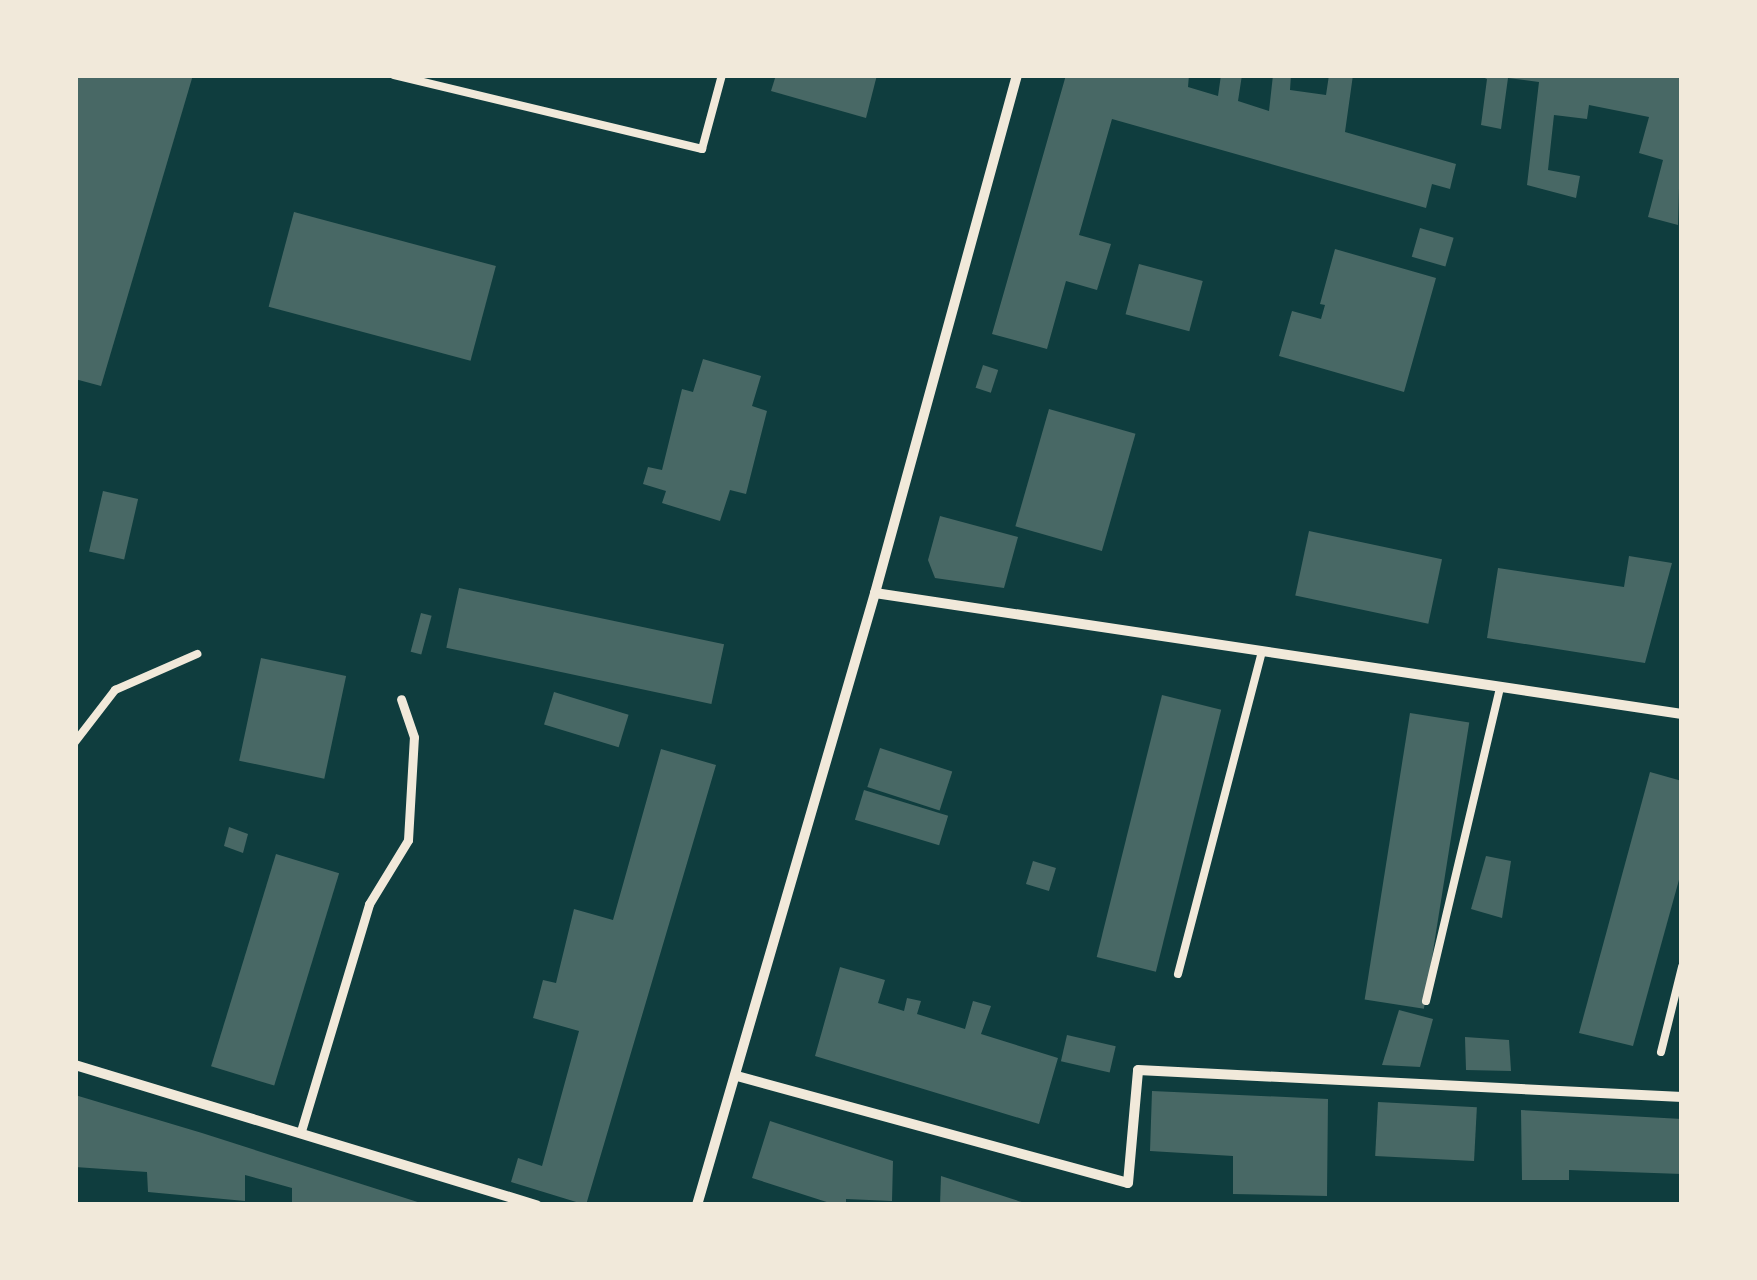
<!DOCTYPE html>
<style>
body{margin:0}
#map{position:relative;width:1757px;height:1280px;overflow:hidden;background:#0f3d3e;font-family:"Crimson Pro",serif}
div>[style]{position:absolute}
.building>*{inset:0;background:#486865;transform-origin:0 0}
.service>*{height:8px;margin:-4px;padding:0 4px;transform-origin:4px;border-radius:4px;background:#f1e9da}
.pedestrian>*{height:9px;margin:-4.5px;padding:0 4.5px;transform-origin:4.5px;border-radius:4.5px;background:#f1e9da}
.minor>*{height:10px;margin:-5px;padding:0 5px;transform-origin:5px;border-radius:5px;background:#f1e9da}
span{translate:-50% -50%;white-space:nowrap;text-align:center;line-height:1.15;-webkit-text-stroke:8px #f1e9da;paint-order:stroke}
.frame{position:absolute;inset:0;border:78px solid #f1e9da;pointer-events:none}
</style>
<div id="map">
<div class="building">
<div style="clip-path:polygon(75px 75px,193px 75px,101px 386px,75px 379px)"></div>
<div style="clip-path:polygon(776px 75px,877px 75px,866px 118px,771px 91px)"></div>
<div style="clip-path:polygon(1066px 75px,1189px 75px,1188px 87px,1218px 96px,1221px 75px,1242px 75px,1238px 101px,1269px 111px,1273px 75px,1291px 75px,1290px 90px,1326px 95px,1329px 75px,1353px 75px,1345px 132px,1456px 164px,1450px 189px,1432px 184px,1426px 208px,1112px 119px,1079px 235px,1111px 244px,1097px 290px,1066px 281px,1047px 349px,992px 334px)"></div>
<div style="clip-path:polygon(1478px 75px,1682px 75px,1678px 225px,1648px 217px,1663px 160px,1639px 153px,1649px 117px,1589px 105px,1587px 119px,1554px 115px,1548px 170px,1580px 176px,1576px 198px,1527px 185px,1539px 82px,1508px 78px,1501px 129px,1481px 125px,1487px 79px)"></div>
<div style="left:294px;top:212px;width:209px;height:98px;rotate:15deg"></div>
<div style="left:1420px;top:228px;width:35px;height:30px;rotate:16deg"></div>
<div style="clip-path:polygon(1335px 249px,1436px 278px,1404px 392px,1279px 356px,1292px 311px,1321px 319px,1325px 305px,1320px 304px)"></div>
<div style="left:1139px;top:264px;width:66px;height:52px;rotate:15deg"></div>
<div style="clip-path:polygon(703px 359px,761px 376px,752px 406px,767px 411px,746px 494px,730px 490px,720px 521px,662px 503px,666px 491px,643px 484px,648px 467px,662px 470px,682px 389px,693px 392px)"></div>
<div style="left:983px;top:365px;width:16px;height:24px;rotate:18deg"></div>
<div style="left:1049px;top:409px;width:90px;height:122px;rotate:16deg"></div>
<div style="left:103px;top:491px;width:36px;height:62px;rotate:13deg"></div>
<div style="clip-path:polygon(940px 516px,1018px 537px,1004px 588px,935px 578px,928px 560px)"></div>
<div style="left:1309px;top:531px;width:136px;height:66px;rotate:12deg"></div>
<div style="clip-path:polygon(1629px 556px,1672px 563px,1645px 663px,1487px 638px,1498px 568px,1624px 587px)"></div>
<div style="left:459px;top:588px;width:271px;height:61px;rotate:12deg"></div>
<div style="left:421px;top:613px;width:11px;height:40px;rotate:15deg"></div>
<div style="left:261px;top:658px;width:87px;height:105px;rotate:12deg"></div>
<div style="left:554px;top:692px;width:78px;height:34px;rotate:17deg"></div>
<div style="left:1162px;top:695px;width:61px;height:270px;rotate:14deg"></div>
<div style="left:1410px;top:713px;width:60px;height:290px;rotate:9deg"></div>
<div style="left:880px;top:748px;width:76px;height:41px;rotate:18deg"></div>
<div style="clip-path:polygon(661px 749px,716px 765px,586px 1205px,511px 1182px,518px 1158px,542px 1166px,579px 1031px,533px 1018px,543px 980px,556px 983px,574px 909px,613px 920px)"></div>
<div style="clip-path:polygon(1650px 772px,1682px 781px,1682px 869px,1633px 1046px,1579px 1033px)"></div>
<div style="left:864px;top:790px;width:88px;height:31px;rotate:17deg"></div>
<div style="clip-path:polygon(229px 827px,248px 834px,243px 853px,224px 846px)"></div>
<div style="left:276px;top:854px;width:66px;height:222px;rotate:17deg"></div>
<div style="clip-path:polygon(1486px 856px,1511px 861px,1502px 918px,1471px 909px)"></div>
<div style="left:1033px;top:861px;width:24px;height:24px;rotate:17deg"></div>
<div style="clip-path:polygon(840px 967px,885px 980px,878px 1003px,904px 1011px,907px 998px,921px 1001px,917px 1014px,965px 1029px,973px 1001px,991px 1006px,981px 1034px,1058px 1058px,1039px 1124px,815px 1056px)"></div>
<div style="clip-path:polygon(1399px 1010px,1433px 1019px,1420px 1067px,1382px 1065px)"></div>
<div style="left:1067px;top:1035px;width:50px;height:27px;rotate:13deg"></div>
<div style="clip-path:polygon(1465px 1037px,1509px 1040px,1511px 1071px,1466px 1070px)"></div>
<div style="clip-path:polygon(1152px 1091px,1328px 1099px,1327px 1196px,1233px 1194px,1233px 1156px,1150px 1151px)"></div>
<div style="clip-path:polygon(75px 1095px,202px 1133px,427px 1205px,292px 1205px,292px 1188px,245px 1175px,245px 1201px,148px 1192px,147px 1172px,75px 1167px)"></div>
<div style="left:1378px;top:1102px;width:99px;height:54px;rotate:3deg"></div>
<div style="clip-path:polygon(1521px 1110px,1682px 1119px,1682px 1174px,1569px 1170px,1569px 1180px,1522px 1180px)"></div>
<div style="clip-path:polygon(770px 1121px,893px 1161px,892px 1201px,846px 1199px,846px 1205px,836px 1205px,752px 1178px)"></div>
<div style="clip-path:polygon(941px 1176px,1028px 1204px,1028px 1205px,940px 1205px)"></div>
</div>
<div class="service">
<div style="left:394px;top:75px;width:317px;rotate:13.5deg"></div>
<div style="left:702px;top:149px;width:77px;rotate:-74.9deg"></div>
<div style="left:75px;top:742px;width:66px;rotate:-52.4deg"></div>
<div style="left:115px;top:690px;width:90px;rotate:-23.7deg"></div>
<div style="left:1178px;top:974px;width:334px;rotate:-75.4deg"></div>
<div style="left:1426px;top:1001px;width:323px;rotate:-76.7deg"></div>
<div style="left:1661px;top:1052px;width:88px;rotate:-76.1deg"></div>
</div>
<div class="pedestrian">
<div style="left:301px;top:1131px;width:237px;rotate:-73.3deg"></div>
<div style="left:369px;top:904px;width:75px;rotate:-58.6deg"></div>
<div style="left:408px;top:840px;width:103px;rotate:-86.7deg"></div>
<div style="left:414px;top:737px;width:40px;rotate:-108.9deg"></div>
</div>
<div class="minor">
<div style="left:875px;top:593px;width:816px;rotate:8.53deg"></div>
<div style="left:75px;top:1065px;width:483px;rotate:16.9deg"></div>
<div style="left:737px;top:1076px;width:405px;rotate:15.3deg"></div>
<div style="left:1128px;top:1183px;width:113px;rotate:-84.9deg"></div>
<div style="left:1138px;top:1070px;width:545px;rotate:2.84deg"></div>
<div style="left:697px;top:1205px;width:637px;rotate:-73.78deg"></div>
<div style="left:875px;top:593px;width:537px;rotate:-74.67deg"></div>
</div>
<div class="frame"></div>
</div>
